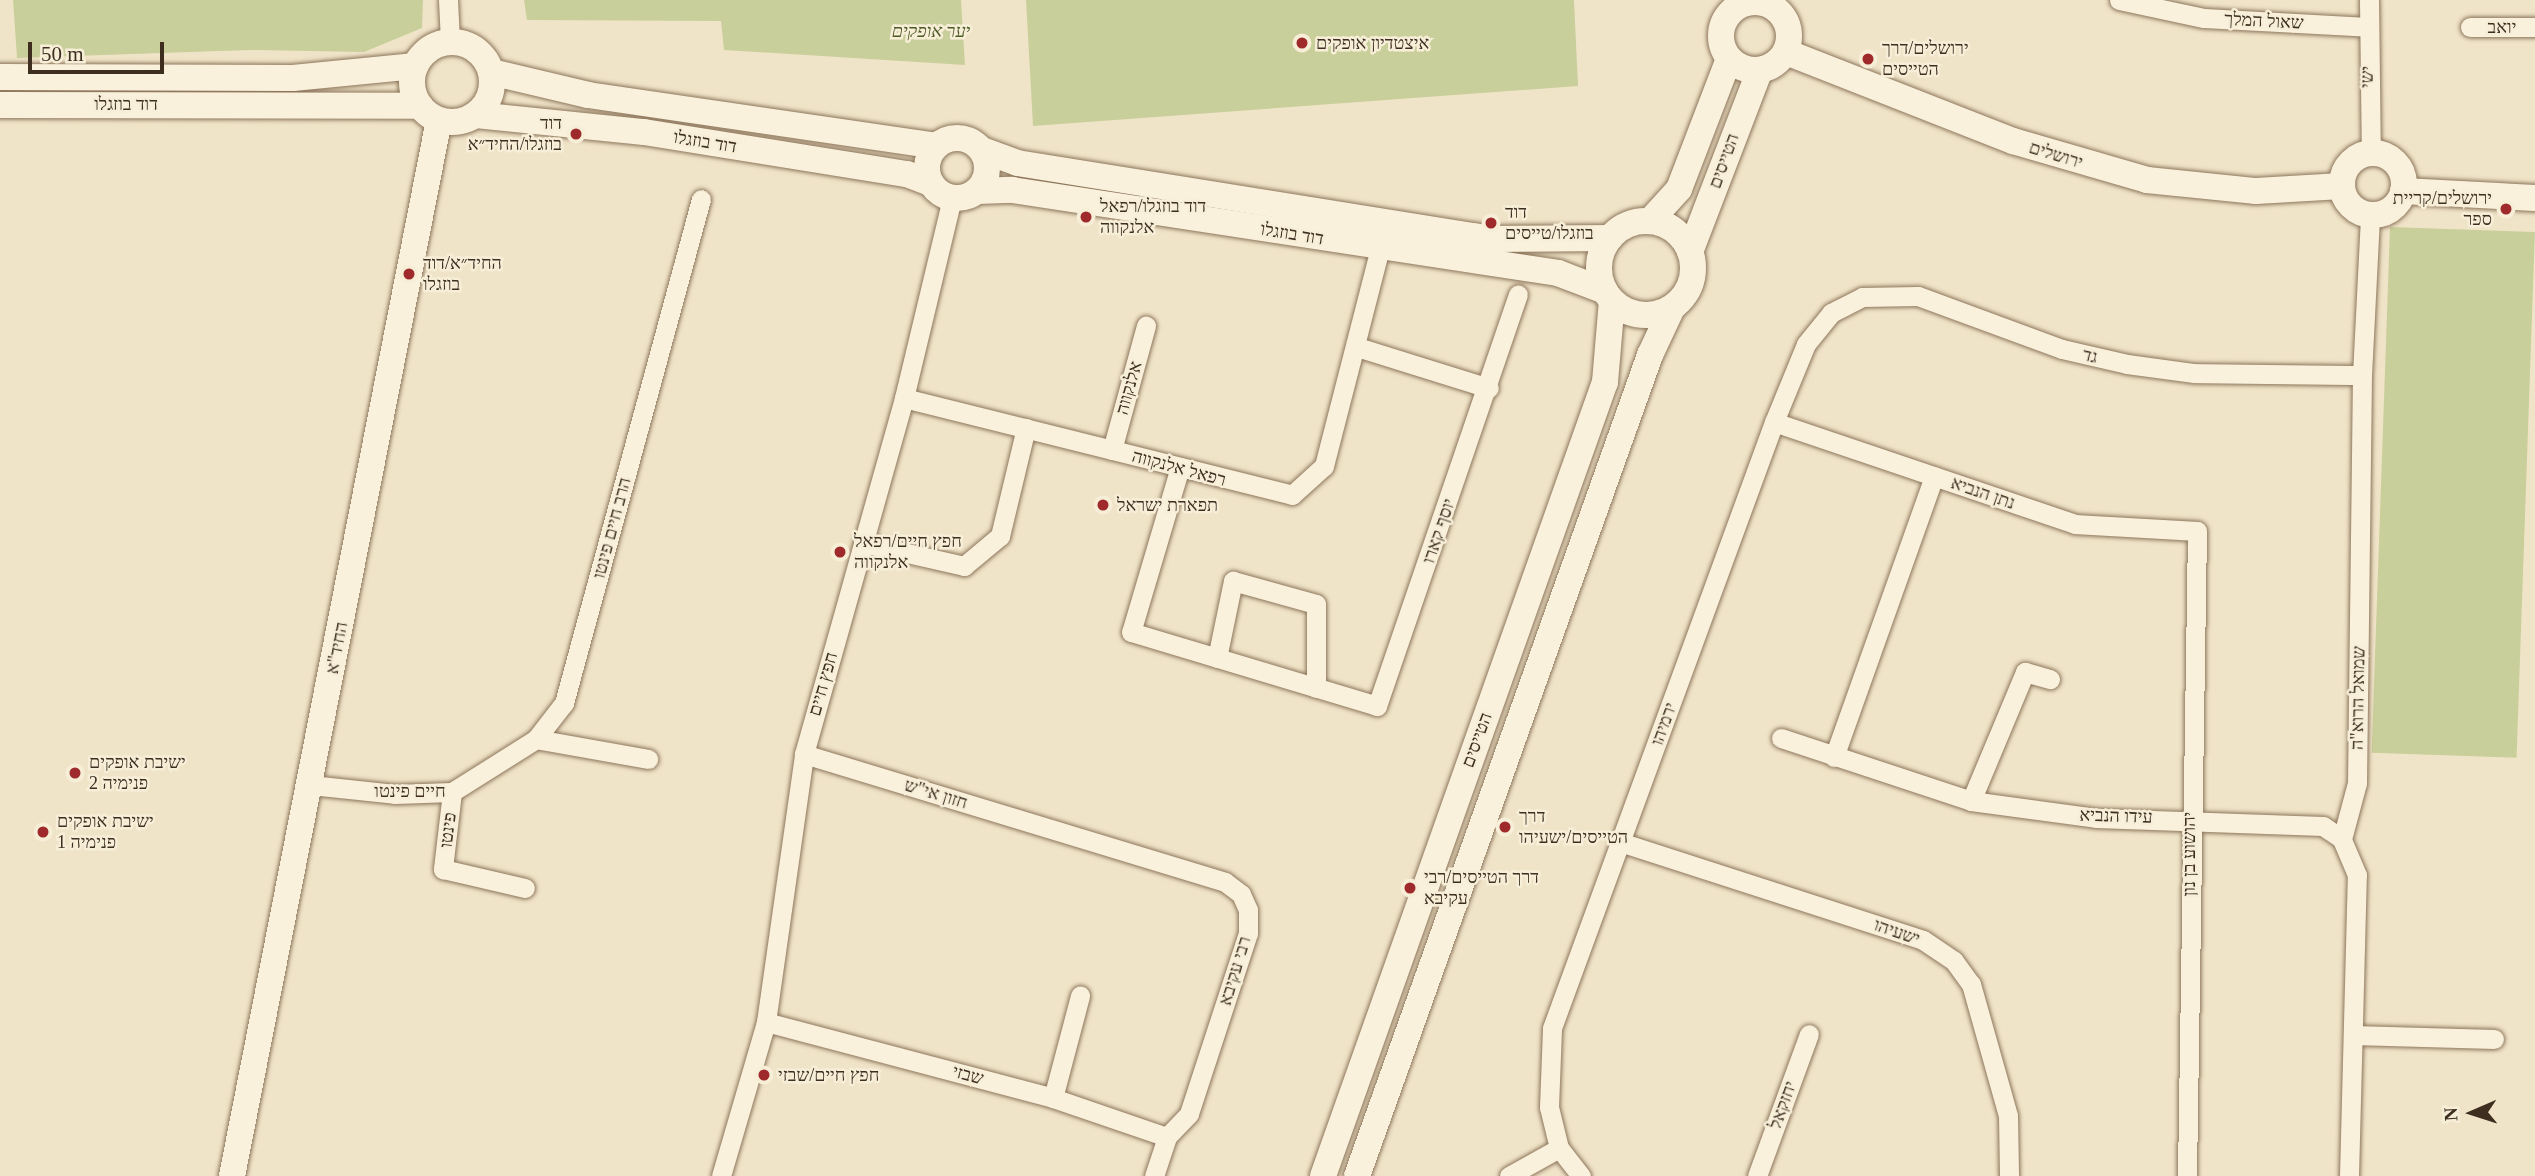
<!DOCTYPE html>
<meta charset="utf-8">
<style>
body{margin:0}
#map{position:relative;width:2535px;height:1176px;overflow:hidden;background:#f0e4c8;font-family:"Times New Roman","Noto Sans Hebrew",serif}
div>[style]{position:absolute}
.green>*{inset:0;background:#c9cf9b;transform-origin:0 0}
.roads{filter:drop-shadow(0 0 2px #8d765c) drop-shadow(0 0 2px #8d765c)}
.street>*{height:19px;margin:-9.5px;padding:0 9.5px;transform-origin:9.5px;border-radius:9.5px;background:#faf1dc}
.secondary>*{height:26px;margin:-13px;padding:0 13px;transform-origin:13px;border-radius:13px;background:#faf1dc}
.secondary>.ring{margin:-13px;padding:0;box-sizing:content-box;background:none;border:26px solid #faf1dc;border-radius:50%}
.dots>*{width:19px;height:19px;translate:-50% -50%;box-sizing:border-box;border:4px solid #f7eed8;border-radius:50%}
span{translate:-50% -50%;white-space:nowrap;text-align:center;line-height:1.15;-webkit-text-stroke:5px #f7eed8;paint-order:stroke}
.street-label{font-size:18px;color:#3d2e20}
.park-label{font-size:18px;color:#4d5a26;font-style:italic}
.poi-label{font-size:18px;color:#3d2e20}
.left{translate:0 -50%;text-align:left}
.right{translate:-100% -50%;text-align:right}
.north{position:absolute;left:2437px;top:1078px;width:70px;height:70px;-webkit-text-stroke:5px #f7eed8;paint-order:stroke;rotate:267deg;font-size:19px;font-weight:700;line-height:28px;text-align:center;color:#3d2e20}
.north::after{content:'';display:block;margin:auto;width:24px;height:32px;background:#3d2e20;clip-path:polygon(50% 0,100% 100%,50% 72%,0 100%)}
.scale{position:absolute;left:28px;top:42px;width:136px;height:32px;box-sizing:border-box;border:4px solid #3d2e20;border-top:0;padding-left:9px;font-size:21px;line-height:24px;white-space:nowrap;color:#3d2e20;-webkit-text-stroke:5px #f7eed8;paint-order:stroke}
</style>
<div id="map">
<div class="green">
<div style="clip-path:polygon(13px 0,423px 0,422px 28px,364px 52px,249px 50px,17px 58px)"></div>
<div style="clip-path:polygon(524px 0,961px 0,965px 65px,724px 50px,721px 21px,527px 20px)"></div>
<div style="clip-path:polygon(1026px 0,1574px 0,1578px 86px,1033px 126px)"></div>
<div style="left:2390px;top:227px;width:145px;height:526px;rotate:2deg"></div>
</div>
<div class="roads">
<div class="street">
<div style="left:448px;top:0;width:41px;rotate:87.2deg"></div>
<div style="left:2119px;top:0;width:87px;rotate:12deg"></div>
<div style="left:2204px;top:18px;width:164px;rotate:3.1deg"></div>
<div style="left:2369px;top:0;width:153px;rotate:89.3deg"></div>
<div style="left:2470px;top:27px;width:65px"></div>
<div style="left:1357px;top:347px;width:138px;rotate:17.3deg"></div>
<div style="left:904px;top:398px;width:400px;rotate:14deg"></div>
<div style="left:1292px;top:495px;width:43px;rotate:-42.2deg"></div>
<div style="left:1324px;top:466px;width:225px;rotate:-75.6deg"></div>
<div style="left:1774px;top:422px;width:318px;rotate:18.7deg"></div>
<div style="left:2075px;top:524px;width:122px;rotate:3.3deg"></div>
<div style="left:2197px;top:531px;width:645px;rotate:90.89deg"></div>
<div style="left:1112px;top:450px;width:129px;rotate:-74.7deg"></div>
<div style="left:1180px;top:467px;width:172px;rotate:106.5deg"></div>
<div style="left:1131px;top:632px;width:257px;rotate:16.7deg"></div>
<div style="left:1377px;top:706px;width:435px;rotate:-71.1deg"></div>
<div style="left:863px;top:543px;width:104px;rotate:12.8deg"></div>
<div style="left:964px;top:566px;width:47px;rotate:-39.8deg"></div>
<div style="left:1000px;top:536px;width:111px;rotate:-76.5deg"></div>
<div style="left:1217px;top:658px;width:79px;rotate:-78.3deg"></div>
<div style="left:1233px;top:581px;width:86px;rotate:15.5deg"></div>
<div style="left:1316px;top:604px;width:84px;rotate:90deg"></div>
<div style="left:1781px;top:738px;width:200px;rotate:18.3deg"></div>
<div style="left:1971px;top:801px;width:126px;rotate:7.7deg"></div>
<div style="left:2096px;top:818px;width:227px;rotate:2deg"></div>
<div style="left:2323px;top:826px;width:23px;rotate:34deg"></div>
<div style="left:536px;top:739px;width:114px;rotate:10.1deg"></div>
<div style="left:804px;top:754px;width:440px;rotate:16.9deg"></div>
<div style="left:1225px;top:882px;width:20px;rotate:37deg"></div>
<div style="left:1241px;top:894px;width:17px;rotate:66deg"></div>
<div style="left:1248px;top:910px;width:23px;rotate:90deg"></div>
<div style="left:1248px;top:933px;width:190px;rotate:108.1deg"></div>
<div style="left:1189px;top:1114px;width:32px;rotate:134deg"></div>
<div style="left:1167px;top:1137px;width:41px;rotate:108.4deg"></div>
<div style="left:1834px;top:757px;width:298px;rotate:-70.4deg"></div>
<div style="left:311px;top:785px;width:84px;rotate:6.1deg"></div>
<div style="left:395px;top:794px;width:57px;rotate:-2deg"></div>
<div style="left:452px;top:792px;width:99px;rotate:-32.2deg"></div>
<div style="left:536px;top:739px;width:46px;rotate:-52.1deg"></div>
<div style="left:564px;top:703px;width:522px;rotate:-74.79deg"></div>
<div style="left:452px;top:792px;width:78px;rotate:96.7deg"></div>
<div style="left:443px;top:869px;width:84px;rotate:13deg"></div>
<div style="left:1971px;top:801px;width:140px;rotate:-67.3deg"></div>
<div style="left:2025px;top:672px;width:26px;rotate:16deg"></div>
<div style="left:1620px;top:842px;width:318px;rotate:17.9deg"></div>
<div style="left:1923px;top:940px;width:37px;rotate:34deg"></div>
<div style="left:1954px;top:961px;width:29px;rotate:54deg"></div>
<div style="left:1971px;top:984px;width:137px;rotate:74.3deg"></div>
<div style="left:2008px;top:1116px;width:60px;rotate:89deg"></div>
<div style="left:766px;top:1022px;width:297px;rotate:14.8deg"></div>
<div style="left:1053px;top:1098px;width:120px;rotate:18.9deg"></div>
<div style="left:2353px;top:1035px;width:141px;rotate:1.6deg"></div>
<div style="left:1053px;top:1098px;width:106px;rotate:-75.2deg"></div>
<div style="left:721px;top:1176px;width:160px;rotate:-73.7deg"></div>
<div style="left:766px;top:1022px;width:271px;rotate:-81.9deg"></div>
<div style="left:804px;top:754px;width:370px;rotate:-74.3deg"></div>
<div style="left:904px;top:398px;width:206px;rotate:-76.5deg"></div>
<div style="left:1509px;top:1176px;width:57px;rotate:-29.2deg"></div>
<div style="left:1581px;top:1176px;width:36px;rotate:-128deg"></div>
<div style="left:1559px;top:1148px;width:42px;rotate:-103.7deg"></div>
<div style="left:1549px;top:1107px;width:79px;rotate:-87.8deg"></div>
<div style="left:1552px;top:1028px;width:645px;rotate:-69.88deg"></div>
<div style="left:1774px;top:422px;width:84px;rotate:-67.7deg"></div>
<div style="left:1806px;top:344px;width:40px;rotate:-51deg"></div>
<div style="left:1831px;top:313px;width:35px;rotate:-27deg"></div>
<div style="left:1862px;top:297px;width:56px;rotate:-1deg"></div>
<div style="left:1918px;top:296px;width:153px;rotate:20.2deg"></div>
<div style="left:2062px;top:349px;width:67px;rotate:13deg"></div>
<div style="left:2127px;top:364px;width:68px;rotate:7.7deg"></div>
<div style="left:2194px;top:373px;width:168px;rotate:0.7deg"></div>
<div style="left:1757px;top:1176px;width:151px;rotate:-69.9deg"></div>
<div style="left:2349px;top:1176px;width:301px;rotate:-88.5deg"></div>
<div style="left:2357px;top:875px;width:39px;rotate:-113deg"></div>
<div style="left:2342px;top:839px;width:58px;rotate:-75deg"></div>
<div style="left:2357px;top:783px;width:408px;rotate:-89.3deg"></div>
<div style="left:2362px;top:375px;width:160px;rotate:-87.1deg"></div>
</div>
<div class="secondary">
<div class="ring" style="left:1721px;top:2px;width:42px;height:42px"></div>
<div class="ring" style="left:412px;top:42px;width:54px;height:54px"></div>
<div style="left:1786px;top:52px;width:244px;rotate:21.4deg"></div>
<div style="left:2013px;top:141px;width:140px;rotate:16.2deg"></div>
<div style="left:2147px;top:180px;width:110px;rotate:5.8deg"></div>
<div style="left:2256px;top:191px;width:86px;rotate:-3.3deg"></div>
<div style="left:491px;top:72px;width:100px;rotate:13.3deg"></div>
<div style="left:588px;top:95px;width:352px;rotate:8.3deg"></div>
<div style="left:0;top:77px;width:293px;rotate:0.2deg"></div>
<div style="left:293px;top:78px;width:123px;rotate:-5.6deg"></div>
<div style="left:0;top:105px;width:420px;rotate:0.1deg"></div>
<div style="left:476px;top:115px;width:169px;rotate:5.8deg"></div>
<div style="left:644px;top:132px;width:266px;rotate:9.1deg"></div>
<div style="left:907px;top:174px;width:26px;rotate:21deg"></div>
<div class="ring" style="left:927px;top:138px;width:34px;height:34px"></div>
<div style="left:982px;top:150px;width:37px;rotate:20deg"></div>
<div style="left:1017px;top:163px;width:483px;rotate:9.1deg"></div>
<div style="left:1494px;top:239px;width:116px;rotate:-0.5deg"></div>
<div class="ring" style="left:2342px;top:153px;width:36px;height:36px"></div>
<div style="left:977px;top:191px;width:35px;rotate:-2deg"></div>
<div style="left:1012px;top:190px;width:552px;rotate:8.64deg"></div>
<div style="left:1558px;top:273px;width:50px;rotate:21deg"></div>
<div style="left:2403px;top:191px;width:132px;rotate:3deg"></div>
<div style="left:1650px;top:221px;width:43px;rotate:-47.8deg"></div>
<div style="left:1679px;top:189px;width:139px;rotate:-69deg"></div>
<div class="ring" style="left:1599px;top:221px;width:68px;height:68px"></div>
<div style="left:1690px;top:252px;width:195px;rotate:-69deg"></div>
<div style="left:232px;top:1176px;width:1076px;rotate:-78.91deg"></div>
<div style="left:1323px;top:1176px;width:843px;rotate:-70.45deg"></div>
<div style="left:1605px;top:382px;width:81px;rotate:-85.1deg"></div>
<div style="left:1357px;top:1176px;width:872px;rotate:-70.36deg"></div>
<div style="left:1650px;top:355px;width:52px;rotate:-64.9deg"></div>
</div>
</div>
<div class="dots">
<div style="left:1302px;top:43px;background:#9e2a2b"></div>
<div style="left:1868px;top:59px;background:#9e2a2b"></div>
<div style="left:576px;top:134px;background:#9e2a2b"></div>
<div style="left:2506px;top:209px;background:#9e2a2b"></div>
<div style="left:1086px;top:217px;background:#9e2a2b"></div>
<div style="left:1491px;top:223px;background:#9e2a2b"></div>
<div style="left:409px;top:274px;background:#9e2a2b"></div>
<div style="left:1103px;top:505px;background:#9e2a2b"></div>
<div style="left:840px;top:552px;background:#9e2a2b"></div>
<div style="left:75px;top:773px;background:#9e2a2b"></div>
<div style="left:1505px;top:827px;background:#9e2a2b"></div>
<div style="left:43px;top:832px;background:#9e2a2b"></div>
<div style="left:1410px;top:888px;background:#9e2a2b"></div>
<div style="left:764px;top:1075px;background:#9e2a2b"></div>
</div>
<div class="street-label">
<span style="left:2264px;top:21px;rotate:3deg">שאול המלך</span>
<span style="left:2502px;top:27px">יואב</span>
<span style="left:2367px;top:77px;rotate:-89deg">ישי</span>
<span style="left:126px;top:104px">דוד בוזגלו</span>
<span style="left:705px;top:142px;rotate:9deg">דוד בוזגלו</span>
<span style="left:2056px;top:155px;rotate:17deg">ירושלים</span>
<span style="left:1724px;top:161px;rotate:-70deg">הטייסים</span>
<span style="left:1292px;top:234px;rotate:9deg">דוד בוזגלו</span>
<span style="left:2090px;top:356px;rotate:13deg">גד</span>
<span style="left:1129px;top:388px;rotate:-74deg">אלנקווה</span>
<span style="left:1179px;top:468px;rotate:15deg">רפאל אלנקווה</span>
<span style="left:1983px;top:493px;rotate:19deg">נתן הנביא</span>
<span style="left:612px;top:528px;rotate:-75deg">הרב חיים פינטו</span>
<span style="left:1439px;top:531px;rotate:-71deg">יוסף קארו</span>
<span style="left:337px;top:648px;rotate:-79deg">החיד"א</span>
<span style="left:823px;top:684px;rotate:-74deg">חפץ חיים</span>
<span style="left:2358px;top:698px;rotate:-89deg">שמואל הרוא"ה</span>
<span style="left:1664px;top:724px;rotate:-70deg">ירמיהו</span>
<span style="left:1477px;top:740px;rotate:-70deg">הטייסים</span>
<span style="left:410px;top:791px">חיים פינטו</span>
<span style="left:936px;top:794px;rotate:17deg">חזון אי"ש</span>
<span style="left:2116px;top:816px;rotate:2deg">עידו הנביא</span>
<span style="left:448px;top:830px;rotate:-83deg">פינטו</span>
<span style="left:2189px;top:854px;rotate:-90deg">יהושוע בן נון</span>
<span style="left:1897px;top:932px;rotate:19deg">ישעיהו</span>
<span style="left:1235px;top:971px;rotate:-73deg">רבי עקיבא</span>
<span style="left:968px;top:1075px;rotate:15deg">שבזי</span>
<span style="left:1783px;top:1105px;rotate:-70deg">יחזקאל</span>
</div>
<div class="park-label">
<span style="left:931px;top:31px">יער אופקים</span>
</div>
<div class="poi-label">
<span class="left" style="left:1316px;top:43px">איצטדיון אופקים</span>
<span class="left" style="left:1882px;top:59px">ירושלים/דרך<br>הטייסים</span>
<span class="right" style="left:562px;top:134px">דוד<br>בוזגלו/החיד״א</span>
<span class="right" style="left:2492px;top:209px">ירושלים/קריית<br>ספר</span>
<span class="left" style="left:1100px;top:217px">דוד בוזגלו/רפאל<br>אלנקווה</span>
<span class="left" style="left:1505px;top:223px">דוד<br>בוזגלו/טייסים</span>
<span class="left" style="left:423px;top:274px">החיד״א/דוד<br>בוזגלו</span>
<span class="left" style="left:1117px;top:505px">תפארת ישראל</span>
<span class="left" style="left:854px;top:552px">חפץ חיים/רפאל<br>אלנקווה</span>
<span class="left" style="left:89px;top:773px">ישיבת אופקים<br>פנימיה 2</span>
<span class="left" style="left:1519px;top:827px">דרך<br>הטייסים/ישעיהו</span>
<span class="left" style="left:57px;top:832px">ישיבת אופקים<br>פנימיה 1</span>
<span class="left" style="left:1424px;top:888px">דרך הטייסים/רבי<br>עקיבא</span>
<span class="left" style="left:778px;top:1075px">חפץ חיים/שבזי</span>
</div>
<div class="north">N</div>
<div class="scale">50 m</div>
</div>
